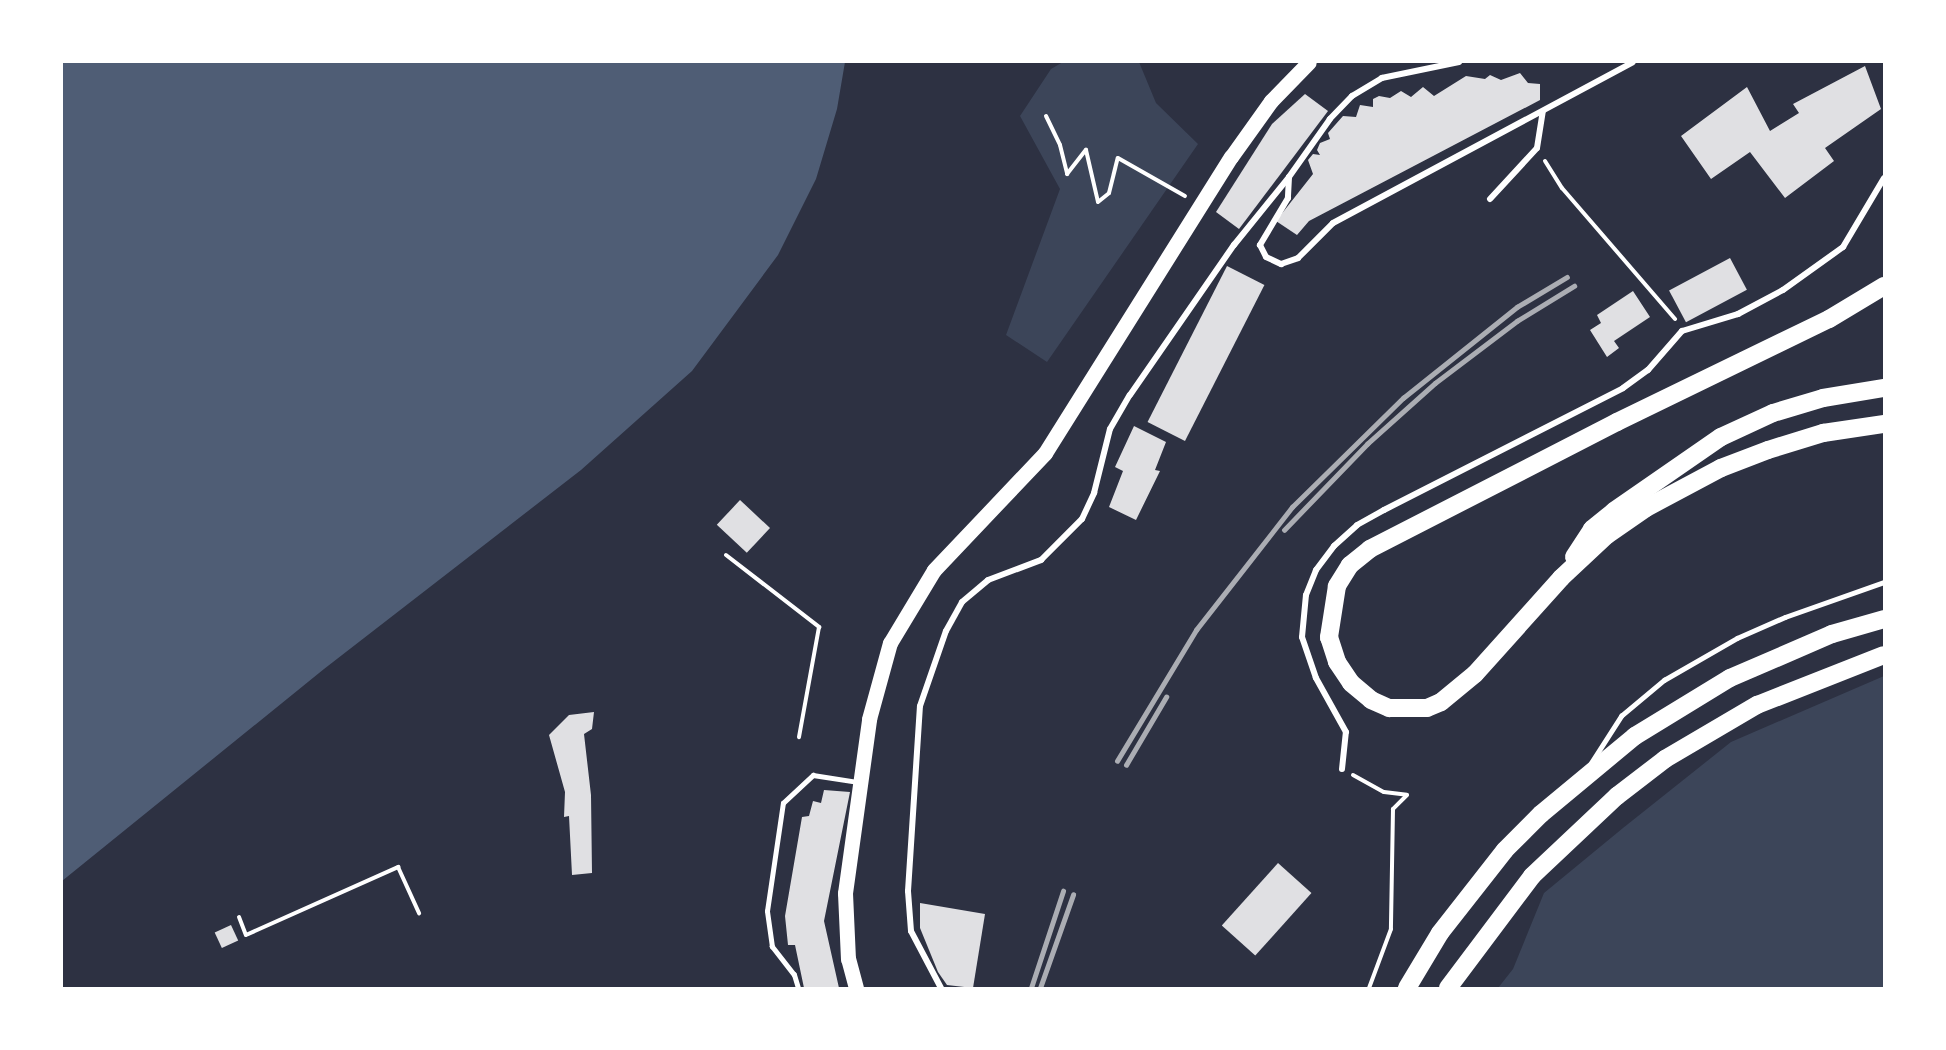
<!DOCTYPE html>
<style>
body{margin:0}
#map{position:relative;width:1946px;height:1050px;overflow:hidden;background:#2d3142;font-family:"Source Sans 3",sans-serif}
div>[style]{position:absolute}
.green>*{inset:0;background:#3c4559}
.water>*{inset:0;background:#4f5d75}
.building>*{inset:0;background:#e0e0e3;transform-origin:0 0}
.path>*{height:4px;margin:-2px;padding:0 2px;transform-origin:2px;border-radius:2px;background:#fff}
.service>*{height:4.5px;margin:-2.25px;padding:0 2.25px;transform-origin:2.25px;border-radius:2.25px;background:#fff}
.minor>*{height:6px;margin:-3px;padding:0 3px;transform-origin:3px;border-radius:3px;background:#fff}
.primary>*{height:15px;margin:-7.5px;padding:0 7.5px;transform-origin:7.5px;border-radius:7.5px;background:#fff}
.motorway>*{height:18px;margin:-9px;padding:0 9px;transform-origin:9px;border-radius:9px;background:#fff}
.rail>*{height:4.5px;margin:-2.25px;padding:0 2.25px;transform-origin:2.25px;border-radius:2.25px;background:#abadb3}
span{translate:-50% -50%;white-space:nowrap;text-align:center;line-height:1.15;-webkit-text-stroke:5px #fff;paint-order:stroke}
.frame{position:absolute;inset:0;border:63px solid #fff;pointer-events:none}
</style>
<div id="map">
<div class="green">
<div style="clip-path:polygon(1063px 62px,1139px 62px,1156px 103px,1198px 144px,1047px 362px,1006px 335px,1060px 189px,1020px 116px,1051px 69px)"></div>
<div style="clip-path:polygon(1884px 676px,1884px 988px,1498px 988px,1513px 969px,1544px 893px,1623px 828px,1731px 742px)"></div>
</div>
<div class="water">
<div style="clip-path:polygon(62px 62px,845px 62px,837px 109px,816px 179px,778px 255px,692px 371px,581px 470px,324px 669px,62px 881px)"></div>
</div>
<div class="building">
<div style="clip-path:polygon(1865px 66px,1881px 109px,1825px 148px,1834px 161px,1785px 198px,1750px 152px,1711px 179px,1681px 136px,1747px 87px,1770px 131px,1799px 113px,1793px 104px)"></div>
<div style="clip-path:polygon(1520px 73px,1528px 83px,1540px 84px,1540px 100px,1309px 221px,1297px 235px,1276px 221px,1313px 174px,1308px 160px,1313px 154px,1320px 155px,1317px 150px,1320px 143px,1330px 139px,1328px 133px,1343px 116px,1356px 117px,1360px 105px,1373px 107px,1373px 99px,1379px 96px,1390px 98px,1401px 91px,1411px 97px,1423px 87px,1434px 96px,1466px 76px,1485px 79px,1490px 75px,1501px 80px)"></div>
<div style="clip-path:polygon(1305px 94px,1328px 111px,1239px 229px,1216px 212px,1272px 124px)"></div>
<div style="left:1730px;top:258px;width:36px;height:69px;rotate:62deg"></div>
<div style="left:1227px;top:266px;width:42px;height:175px;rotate:27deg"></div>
<div style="clip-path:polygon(1633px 291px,1650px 317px,1614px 341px,1619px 348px,1607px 357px,1590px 330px,1601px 323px,1597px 315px)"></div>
<div style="clip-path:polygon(1134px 426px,1166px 442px,1155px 470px,1160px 471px,1136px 520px,1109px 507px,1123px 471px,1115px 467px)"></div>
<div style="left:740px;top:500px;width:41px;height:34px;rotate:43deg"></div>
<div style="clip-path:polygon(594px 712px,592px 729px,584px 734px,591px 795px,592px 873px,572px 875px,569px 816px,564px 817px,565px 792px,549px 735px,569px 715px)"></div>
<div style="clip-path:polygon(824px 790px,850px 792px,824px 921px,839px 988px,804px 988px,795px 945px,788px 945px,785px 916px,802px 817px,809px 816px,813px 801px,821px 803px)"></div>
<div style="left:1278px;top:863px;width:45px;height:84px;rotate:42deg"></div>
<div style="clip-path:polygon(920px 903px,985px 914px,973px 988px,947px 985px,938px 972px,920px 928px)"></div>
<div style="left:231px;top:925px;width:17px;height:18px;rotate:65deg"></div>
</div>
<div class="path">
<div style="left:1046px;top:116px;width:32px;rotate:64deg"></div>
<div style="left:1060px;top:145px;width:30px;rotate:76deg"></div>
<div style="left:1067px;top:174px;width:31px;rotate:-52deg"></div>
<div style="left:1086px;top:150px;width:53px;rotate:77deg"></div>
<div style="left:1098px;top:202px;width:14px;rotate:-39deg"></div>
<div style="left:1109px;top:193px;width:36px;rotate:-76deg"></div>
<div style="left:1118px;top:158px;width:77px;rotate:29.6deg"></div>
<div style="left:1545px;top:161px;width:32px;rotate:58deg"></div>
<div style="left:1562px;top:188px;width:173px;rotate:49.2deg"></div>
<div style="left:726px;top:555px;width:118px;rotate:37.7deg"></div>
<div style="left:819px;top:627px;width:112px;rotate:100.3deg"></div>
<div style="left:1353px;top:775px;width:35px;rotate:29deg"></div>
<div style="left:1384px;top:792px;width:23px;rotate:7deg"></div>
<div style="left:1407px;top:795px;width:20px;rotate:135deg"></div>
<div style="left:1393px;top:809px;width:120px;rotate:91deg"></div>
<div style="left:1391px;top:929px;width:63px;rotate:110.4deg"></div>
<div style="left:239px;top:917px;width:19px;rotate:69deg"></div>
<div style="left:246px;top:935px;width:167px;rotate:-24.1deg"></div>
<div style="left:398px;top:867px;width:51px;rotate:65.5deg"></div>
</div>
<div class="service">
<div style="left:1591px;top:763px;width:56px;rotate:-57.4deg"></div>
<div style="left:1621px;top:716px;width:56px;rotate:-39.9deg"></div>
<div style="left:1664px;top:680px;width:84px;rotate:-29.9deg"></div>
<div style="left:1737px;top:638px;width:52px;rotate:-23.6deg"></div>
<div style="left:1785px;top:617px;width:105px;rotate:-19.5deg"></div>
<div style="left:798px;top:988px;width:14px;rotate:-107deg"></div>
<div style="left:794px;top:975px;width:36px;rotate:-128deg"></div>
<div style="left:772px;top:947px;width:36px;rotate:-98deg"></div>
<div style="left:767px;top:911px;width:109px;rotate:-81.6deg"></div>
<div style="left:783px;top:803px;width:41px;rotate:-43deg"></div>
<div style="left:813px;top:775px;width:46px;rotate:8.8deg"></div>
</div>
<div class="minor">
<div style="left:1459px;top:62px;width:79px;rotate:168.3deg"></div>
<div style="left:1382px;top:78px;width:35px;rotate:149deg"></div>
<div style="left:1352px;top:96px;width:32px;rotate:134deg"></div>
<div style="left:1330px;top:119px;width:71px;rotate:125.3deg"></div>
<div style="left:1289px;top:177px;width:21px;rotate:93deg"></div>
<div style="left:1288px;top:198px;width:55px;rotate:120.8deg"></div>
<div style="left:1260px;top:245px;width:13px;rotate:63deg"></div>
<div style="left:1266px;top:257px;width:17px;rotate:25deg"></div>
<div style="left:1281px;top:264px;width:18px;rotate:-19deg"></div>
<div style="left:1298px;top:258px;width:49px;rotate:-45deg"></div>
<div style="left:1333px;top:223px;width:340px;rotate:-28.2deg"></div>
<div style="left:1490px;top:199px;width:69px;rotate:-47.3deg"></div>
<div style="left:1537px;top:148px;width:37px;rotate:-81deg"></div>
<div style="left:1342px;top:769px;width:37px;rotate:-84deg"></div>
<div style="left:1346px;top:732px;width:62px;rotate:-119.1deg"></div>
<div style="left:1316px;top:678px;width:43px;rotate:-108.9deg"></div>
<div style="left:1302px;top:637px;width:42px;rotate:-84.6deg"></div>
<div style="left:1306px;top:595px;width:27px;rotate:-68deg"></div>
<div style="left:1316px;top:570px;width:30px;rotate:-53deg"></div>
<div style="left:1334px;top:546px;width:31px;rotate:-42deg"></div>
<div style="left:1357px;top:525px;width:31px;rotate:-29deg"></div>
<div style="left:1384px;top:510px;width:268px;rotate:-27deg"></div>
<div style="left:1623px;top:388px;width:31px;rotate:-36deg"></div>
<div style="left:1648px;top:370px;width:52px;rotate:-48.9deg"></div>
<div style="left:1682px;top:331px;width:59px;rotate:-16.9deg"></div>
<div style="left:1738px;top:314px;width:51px;rotate:-28.1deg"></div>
<div style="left:1783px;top:290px;width:74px;rotate:-35.6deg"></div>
<div style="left:1843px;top:247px;width:80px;rotate:-59.3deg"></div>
<div style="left:941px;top:988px;width:64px;rotate:-117.8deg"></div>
<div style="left:911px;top:931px;width:40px;rotate:-94.3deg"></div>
<div style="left:908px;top:891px;width:185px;rotate:-86.3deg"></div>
<div style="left:920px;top:706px;width:79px;rotate:-70.9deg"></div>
<div style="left:946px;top:631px;width:33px;rotate:-61deg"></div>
<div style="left:962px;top:602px;width:34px;rotate:-40deg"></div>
<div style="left:988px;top:580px;width:57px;rotate:-20.7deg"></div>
<div style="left:1041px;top:560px;width:58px;rotate:-45deg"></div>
<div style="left:1082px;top:519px;width:29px;rotate:-65deg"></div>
<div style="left:1094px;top:493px;width:66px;rotate:-76deg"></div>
<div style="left:1110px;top:429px;width:39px;rotate:-60deg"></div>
<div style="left:1130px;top:395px;width:183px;rotate:-55.3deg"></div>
<div style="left:1234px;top:245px;width:87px;rotate:-51deg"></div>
</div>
<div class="primary">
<div style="left:856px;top:988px;width:30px;rotate:-105deg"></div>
<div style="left:848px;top:959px;width:66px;rotate:-92.6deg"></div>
<div style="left:845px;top:893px;width:176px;rotate:-82.1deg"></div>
<div style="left:869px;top:719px;width:79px;rotate:-74.6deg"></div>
<div style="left:890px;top:643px;width:85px;rotate:-58.9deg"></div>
<div style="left:934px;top:570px;width:161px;rotate:-46.5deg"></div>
<div style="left:1045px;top:453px;width:350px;rotate:-57.9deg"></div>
<div style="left:1231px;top:157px;width:69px;rotate:-54.5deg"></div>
<div style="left:1271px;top:101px;width:54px;rotate:-45.7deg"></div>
</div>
<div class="motorway">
<div style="left:1884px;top:286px;width:64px;rotate:149deg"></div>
<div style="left:1829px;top:319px;width:236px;rotate:154.1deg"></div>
<div style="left:1617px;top:422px;width:278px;rotate:152.8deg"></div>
<div style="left:1370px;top:549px;width:26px;rotate:141deg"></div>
<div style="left:1350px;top:565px;width:25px;rotate:122deg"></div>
<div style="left:1337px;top:586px;width:52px;rotate:98.9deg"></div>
<div style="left:1329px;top:637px;width:26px;rotate:72deg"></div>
<div style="left:1337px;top:662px;width:25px;rotate:56deg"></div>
<div style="left:1351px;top:683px;width:26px;rotate:40deg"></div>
<div style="left:1371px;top:700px;width:20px;rotate:24deg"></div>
<div style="left:1389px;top:708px;width:38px"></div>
<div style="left:1427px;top:708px;width:15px;rotate:-23deg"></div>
<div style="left:1441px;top:702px;width:44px;rotate:-39.5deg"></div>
<div style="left:1475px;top:674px;width:129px;rotate:-48.1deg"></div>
<div style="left:1561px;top:578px;width:63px;rotate:-43.1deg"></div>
<div style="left:1607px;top:535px;width:47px;rotate:-34.7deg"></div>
<div style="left:1646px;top:508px;width:85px;rotate:-28.1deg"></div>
<div style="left:1721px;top:468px;width:50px;rotate:-21deg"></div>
<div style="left:1768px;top:450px;width:58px;rotate:-17.2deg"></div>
<div style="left:1823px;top:433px;width:62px;rotate:-8.4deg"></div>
<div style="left:1574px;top:557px;width:33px;rotate:-57deg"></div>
<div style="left:1592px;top:529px;width:28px;rotate:-39deg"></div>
<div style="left:1614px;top:511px;width:130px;rotate:-34.7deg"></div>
<div style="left:1721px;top:437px;width:57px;rotate:-24.8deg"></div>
<div style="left:1773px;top:413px;width:52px;rotate:-16.7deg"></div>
<div style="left:1823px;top:398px;width:62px;rotate:-9.3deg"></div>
<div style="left:1407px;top:988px;width:64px;rotate:-59deg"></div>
<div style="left:1440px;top:933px;width:105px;rotate:-51.9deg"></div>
<div style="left:1505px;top:850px;width:51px;rotate:-45deg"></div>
<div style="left:1541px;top:814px;width:122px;rotate:-39.7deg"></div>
<div style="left:1635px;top:736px;width:111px;rotate:-31.4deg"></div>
<div style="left:1730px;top:678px;width:111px;rotate:-23.3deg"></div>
<div style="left:1832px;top:634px;width:54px;rotate:-16.1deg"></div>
<div style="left:1448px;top:988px;width:140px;rotate:-53.1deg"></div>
<div style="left:1532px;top:876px;width:117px;rotate:-43.3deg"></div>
<div style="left:1617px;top:796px;width:61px;rotate:-37.6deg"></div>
<div style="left:1665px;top:759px;width:107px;rotate:-30.4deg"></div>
<div style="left:1757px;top:705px;width:136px;rotate:-21.5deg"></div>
</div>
<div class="rail">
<div style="left:1284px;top:530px;width:120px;rotate:-46deg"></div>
<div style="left:1367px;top:444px;width:91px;rotate:-41.9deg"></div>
<div style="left:1435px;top:383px;width:103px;rotate:-37.1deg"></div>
<div style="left:1517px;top:321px;width:67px;rotate:-31.6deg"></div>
<div style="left:1117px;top:761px;width:153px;rotate:-58.9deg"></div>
<div style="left:1196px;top:630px;width:156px;rotate:-52deg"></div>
<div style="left:1292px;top:507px;width:156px;rotate:-44.5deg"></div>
<div style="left:1403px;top:398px;width:146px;rotate:-38.6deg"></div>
<div style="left:1517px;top:307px;width:58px;rotate:-31deg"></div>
<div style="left:1126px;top:765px;width:79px;rotate:-59.5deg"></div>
<div style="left:1031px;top:988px;width:102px;rotate:-71.7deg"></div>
<div style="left:1040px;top:988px;width:99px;rotate:-70.5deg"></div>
</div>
<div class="frame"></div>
</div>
